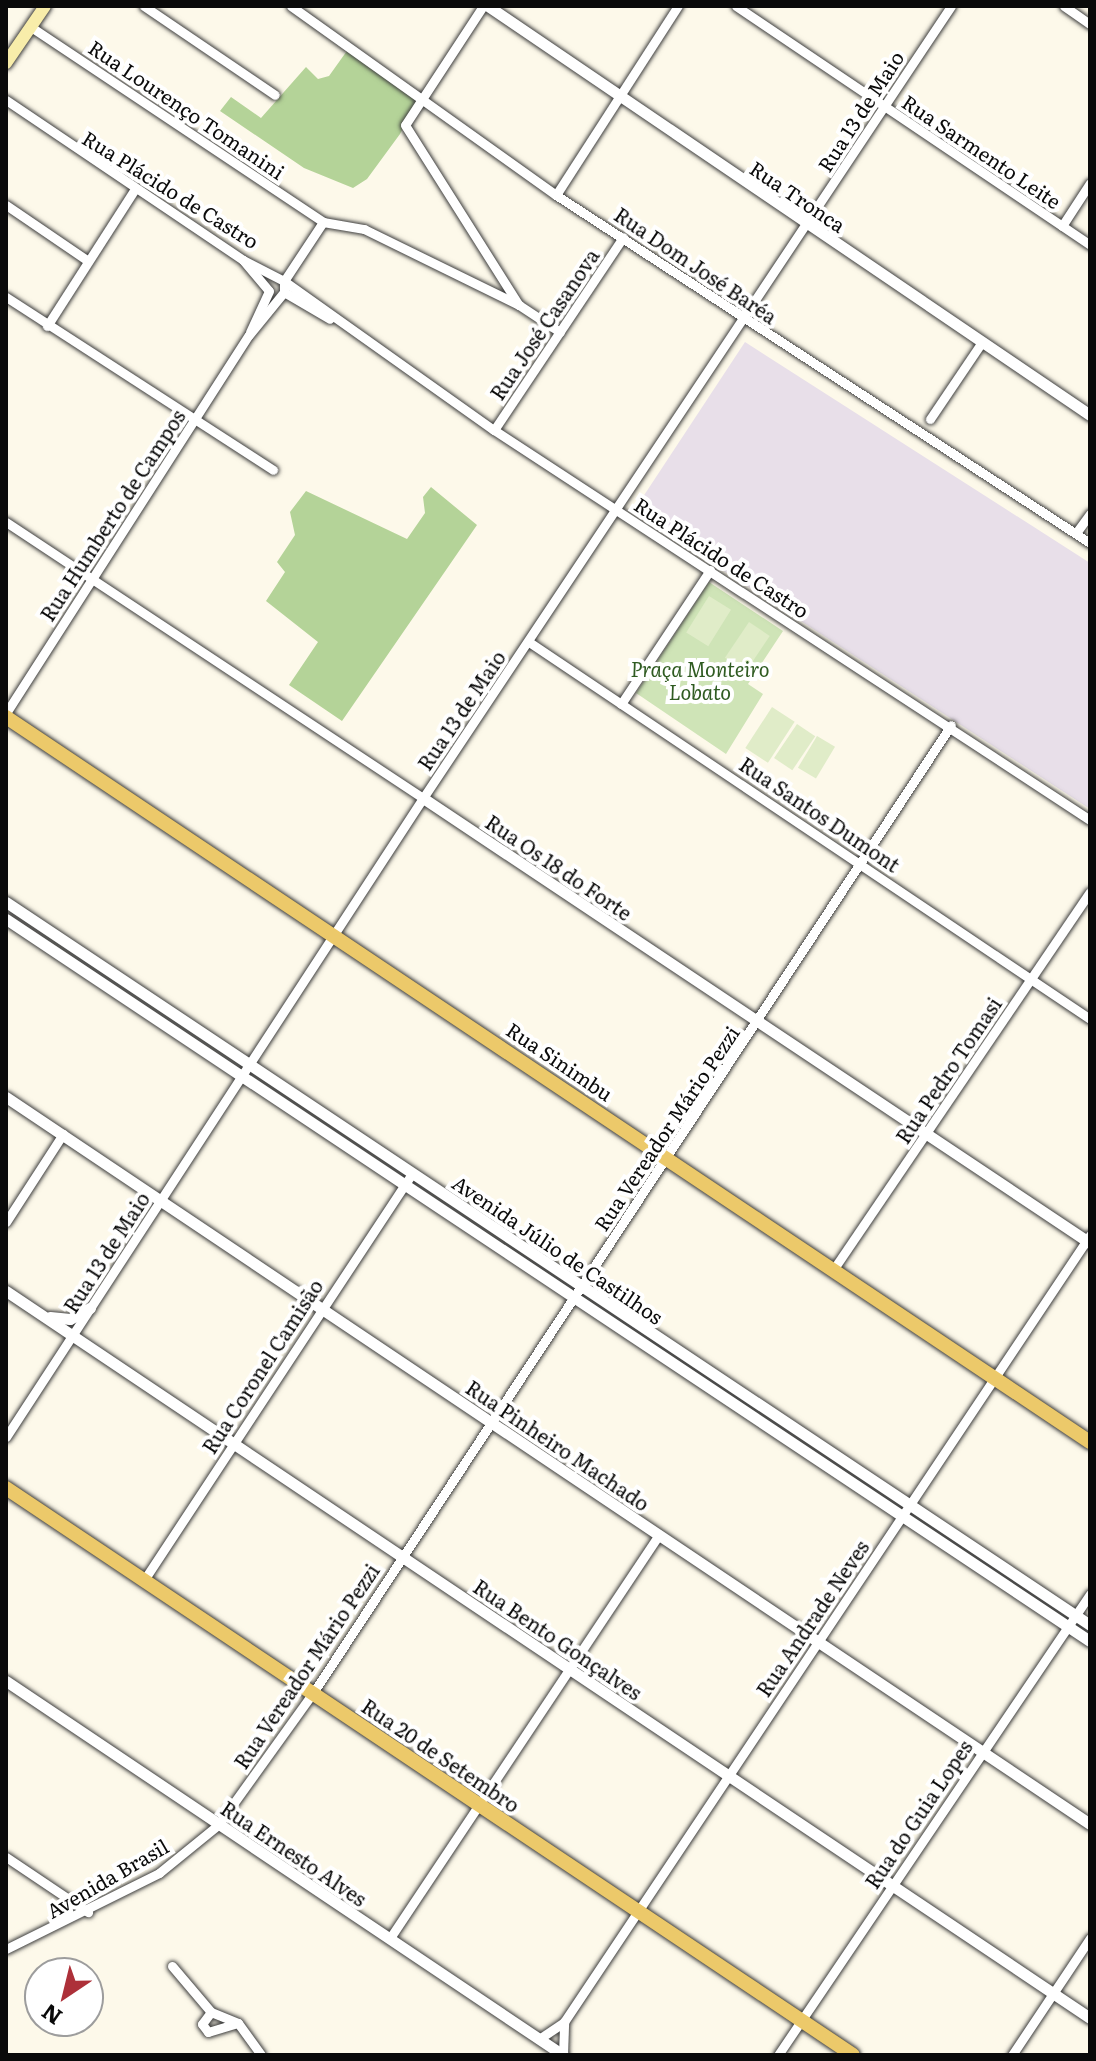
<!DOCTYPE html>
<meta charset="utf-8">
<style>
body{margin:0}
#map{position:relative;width:1096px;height:2061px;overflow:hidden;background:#fdf9ea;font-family:Literata,serif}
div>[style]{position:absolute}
.industrial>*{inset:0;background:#e8dfe9}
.green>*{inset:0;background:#cfe4b7}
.forest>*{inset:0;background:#b4d398}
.pitch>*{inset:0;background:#e0ecc8;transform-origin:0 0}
.roads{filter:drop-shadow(0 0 2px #3d3d3d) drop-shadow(0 0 2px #3d3d3d)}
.minor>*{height:9px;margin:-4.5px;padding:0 4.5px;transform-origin:4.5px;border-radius:4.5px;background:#fff}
.tertiary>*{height:11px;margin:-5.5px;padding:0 5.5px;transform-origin:5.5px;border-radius:5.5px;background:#fff}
.secondary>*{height:12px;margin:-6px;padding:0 6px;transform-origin:6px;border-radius:6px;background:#f8edaa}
.primary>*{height:14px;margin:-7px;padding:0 7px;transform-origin:7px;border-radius:7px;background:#ecc96a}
span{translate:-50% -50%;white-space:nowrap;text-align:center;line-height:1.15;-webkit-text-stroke:8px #fff;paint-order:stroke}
.street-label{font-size:20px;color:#0a0a0a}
.park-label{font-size:20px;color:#2f5b21;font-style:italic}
.frame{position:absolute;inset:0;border:8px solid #0a0a0a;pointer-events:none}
.north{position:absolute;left:24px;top:1957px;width:80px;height:80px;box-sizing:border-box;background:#fff;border:2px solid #9d9d9d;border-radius:50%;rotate:215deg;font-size:22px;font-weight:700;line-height:32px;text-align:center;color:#0a0a0a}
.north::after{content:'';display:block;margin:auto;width:28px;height:36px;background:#ad3039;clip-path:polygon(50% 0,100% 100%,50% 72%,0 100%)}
</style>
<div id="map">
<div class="industrial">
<div style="clip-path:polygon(745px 342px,1090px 563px,1090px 809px,633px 512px)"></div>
</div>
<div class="green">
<div style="clip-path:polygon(709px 582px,783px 631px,748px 684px,763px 694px,726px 754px,636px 693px)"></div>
</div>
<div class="forest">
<div style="clip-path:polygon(349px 48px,419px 97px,400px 134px,367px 179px,353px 188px,304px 168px,220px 111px,231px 97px,261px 118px,306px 67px,318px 79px,329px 76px)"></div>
<div style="clip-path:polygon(431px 487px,477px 525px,342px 721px,289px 685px,318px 642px,266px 601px,285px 572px,277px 562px,295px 535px,290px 512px,306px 491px,407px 539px,425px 513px,423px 497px)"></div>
</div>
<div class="pitch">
<div style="left:709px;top:596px;width:26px;height:43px;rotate:32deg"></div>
<div style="left:749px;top:622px;width:25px;height:43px;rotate:34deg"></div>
<div style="left:772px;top:707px;width:27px;height:49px;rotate:33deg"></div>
<div style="left:797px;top:724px;width:22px;height:41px;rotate:34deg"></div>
<div style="left:817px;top:736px;width:21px;height:37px;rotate:31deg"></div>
</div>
<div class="roads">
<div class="minor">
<div style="left:144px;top:6px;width:158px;rotate:34.2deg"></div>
<div style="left:291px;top:6px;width:325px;rotate:35.5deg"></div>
<div style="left:556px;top:195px;width:637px;rotate:33.09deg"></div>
<div style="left:483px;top:6px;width:142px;rotate:123.2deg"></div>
<div style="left:405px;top:125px;width:213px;rotate:57.7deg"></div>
<div style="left:736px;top:6px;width:427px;rotate:34deg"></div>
<div style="left:1064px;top:6px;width:32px;rotate:35deg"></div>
<div style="left:31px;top:27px;width:351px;rotate:33.7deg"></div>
<div style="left:6px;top:100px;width:286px;rotate:34deg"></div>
<div style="left:243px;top:260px;width:46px;rotate:27.1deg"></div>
<div style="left:284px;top:281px;width:257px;rotate:35.4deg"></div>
<div style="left:494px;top:430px;width:712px;rotate:33.2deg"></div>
<div style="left:556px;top:195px;width:225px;rotate:-57.2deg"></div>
<div style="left:6px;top:205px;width:99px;rotate:34.3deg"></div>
<div style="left:323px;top:222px;width:42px;rotate:9.7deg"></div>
<div style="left:364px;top:229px;width:173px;rotate:26.1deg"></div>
<div style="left:519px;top:305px;width:49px;rotate:33.4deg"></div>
<div style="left:1062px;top:226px;width:51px;rotate:-56.9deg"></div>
<div style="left:243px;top:260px;width:40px;rotate:50deg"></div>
<div style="left:269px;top:291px;width:45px;rotate:114.9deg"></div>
<div style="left:284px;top:292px;width:53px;rotate:30.4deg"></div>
<div style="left:6px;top:297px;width:318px;rotate:32.9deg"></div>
<div style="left:47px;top:326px;width:163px;rotate:-57.3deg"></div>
<div style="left:930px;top:419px;width:93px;rotate:-56deg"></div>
<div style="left:494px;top:430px;width:232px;rotate:-56.2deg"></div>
<div style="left:6px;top:522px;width:500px;rotate:33.5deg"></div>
<div style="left:1076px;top:533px;width:24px;rotate:-54deg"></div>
<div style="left:529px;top:642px;width:676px;rotate:33.9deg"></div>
<div style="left:621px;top:704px;width:161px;rotate:-56.4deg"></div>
<div style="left:6px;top:713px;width:449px;rotate:-57.3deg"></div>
<div style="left:249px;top:335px;width:55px;rotate:-50.9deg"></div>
<div style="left:284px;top:292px;width:11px;rotate:-90deg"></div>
<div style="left:284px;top:281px;width:71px;rotate:-56.5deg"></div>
<div style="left:6px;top:1222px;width:105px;rotate:-57.1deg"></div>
<div style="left:835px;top:1267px;width:453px;rotate:-55.8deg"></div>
<div style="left:6px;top:1437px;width:763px;rotate:-56.87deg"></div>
<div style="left:423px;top:798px;width:952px;rotate:-56.31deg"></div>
<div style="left:144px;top:1580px;width:487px;rotate:-56.6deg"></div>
<div style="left:6px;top:1857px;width:99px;rotate:33.9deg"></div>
<div style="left:390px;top:1938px;width:485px;rotate:-56.3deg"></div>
<div style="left:6px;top:1949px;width:171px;rotate:-26.4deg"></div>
<div style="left:159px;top:1873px;width:76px;rotate:-39.1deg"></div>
<div style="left:218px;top:1825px;width:163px;rotate:-54.3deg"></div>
<div style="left:313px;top:1693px;width:1159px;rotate:-56.61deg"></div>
<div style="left:172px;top:1966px;width:60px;rotate:49.7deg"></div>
<div style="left:211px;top:2012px;width:29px;rotate:22deg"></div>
<div style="left:238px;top:2023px;width:39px;rotate:54deg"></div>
<div style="left:211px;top:2012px;width:15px;rotate:127deg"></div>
<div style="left:202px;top:2024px;width:10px;rotate:53deg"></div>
<div style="left:208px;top:2032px;width:31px;rotate:-17deg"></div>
<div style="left:539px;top:2039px;width:30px;rotate:-34deg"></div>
<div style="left:564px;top:2022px;width:947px;rotate:-56.24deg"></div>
<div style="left:563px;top:2055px;width:33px;rotate:-88deg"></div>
<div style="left:778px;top:2055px;width:557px;rotate:-55.91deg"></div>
<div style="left:1012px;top:2055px;width:141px;rotate:-56.3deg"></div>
</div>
<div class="tertiary">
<div style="left:488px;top:6px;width:728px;rotate:34.19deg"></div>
<div style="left:423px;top:798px;width:802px;rotate:33.71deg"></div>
<div style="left:6px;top:902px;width:1303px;rotate:33.7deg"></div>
<div style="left:6px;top:919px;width:1302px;rotate:33.67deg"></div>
<div style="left:6px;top:1097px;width:1305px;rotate:33.85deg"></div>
<div style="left:6px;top:1291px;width:1305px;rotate:33.85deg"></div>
<div style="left:50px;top:1317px;width:20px;rotate:6deg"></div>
<div style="left:70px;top:1319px;width:23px;rotate:-29deg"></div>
<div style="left:6px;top:1681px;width:671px;rotate:33.88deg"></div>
</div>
<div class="secondary">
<div style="left:6px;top:63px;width:69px;rotate:-55.6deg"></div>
</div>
<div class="primary">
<div style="left:6px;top:717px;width:1304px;rotate:33.78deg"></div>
<div style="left:6px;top:1488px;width:1019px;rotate:33.8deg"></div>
</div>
</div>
<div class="street-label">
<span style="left:187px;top:109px;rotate:34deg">Rua Lourenço Tomanini</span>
<span style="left:860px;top:111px;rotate:-57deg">Rua 13 de Maio</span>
<span style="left:982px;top:151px;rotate:34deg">Rua Sarmento Leite</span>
<span style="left:171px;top:189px;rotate:32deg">Rua Plácido de Castro</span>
<span style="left:798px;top:196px;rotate:34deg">Rua Tronca</span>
<span style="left:696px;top:265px;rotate:34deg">Rua Dom José Baréa</span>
<span style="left:544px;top:324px;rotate:-56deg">Rua José Casanova</span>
<span style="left:112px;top:515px;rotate:-57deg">Rua Humberto de Campos</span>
<span style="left:722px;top:557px;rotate:33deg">Rua Plácido de Castro</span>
<span style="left:461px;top:710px;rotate:-56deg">Rua 13 de Maio</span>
<span style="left:820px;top:814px;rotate:34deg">Rua Santos Dumont</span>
<span style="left:559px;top:867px;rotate:34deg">Rua Os 18 do Forte</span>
<span style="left:560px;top:1061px;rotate:34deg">Rua Sinimbu</span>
<span style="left:948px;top:1070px;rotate:-56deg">Rua Pedro Tomasi</span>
<span style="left:666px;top:1128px;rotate:-56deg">Rua Vereador Mário Pezzi</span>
<span style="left:558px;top:1249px;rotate:34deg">Avenida Júlio de Castilhos</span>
<span style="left:106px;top:1252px;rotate:-57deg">Rua 13 de Maio</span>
<span style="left:262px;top:1366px;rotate:-57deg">Rua Coronel Camisão</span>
<span style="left:558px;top:1445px;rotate:34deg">Rua Pinheiro Machado</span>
<span style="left:812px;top:1618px;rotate:-56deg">Rua Andrade Neves</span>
<span style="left:558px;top:1639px;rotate:34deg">Rua Bento Gonçalves</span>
<span style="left:306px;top:1666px;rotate:-56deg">Rua Vereador Mário Pezzi</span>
<span style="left:441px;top:1755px;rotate:34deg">Rua 20 de Setembro</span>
<span style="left:918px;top:1814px;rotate:-56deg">Rua do Guia Lopes</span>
<span style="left:294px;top:1853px;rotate:34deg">Rua Ernesto Alves</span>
<span style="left:107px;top:1878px;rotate:-30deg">Avenida Brasil</span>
</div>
<div class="park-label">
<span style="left:700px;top:680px">Praça Monteiro<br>Lobato</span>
</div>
<div class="frame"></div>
<div class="north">N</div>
</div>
